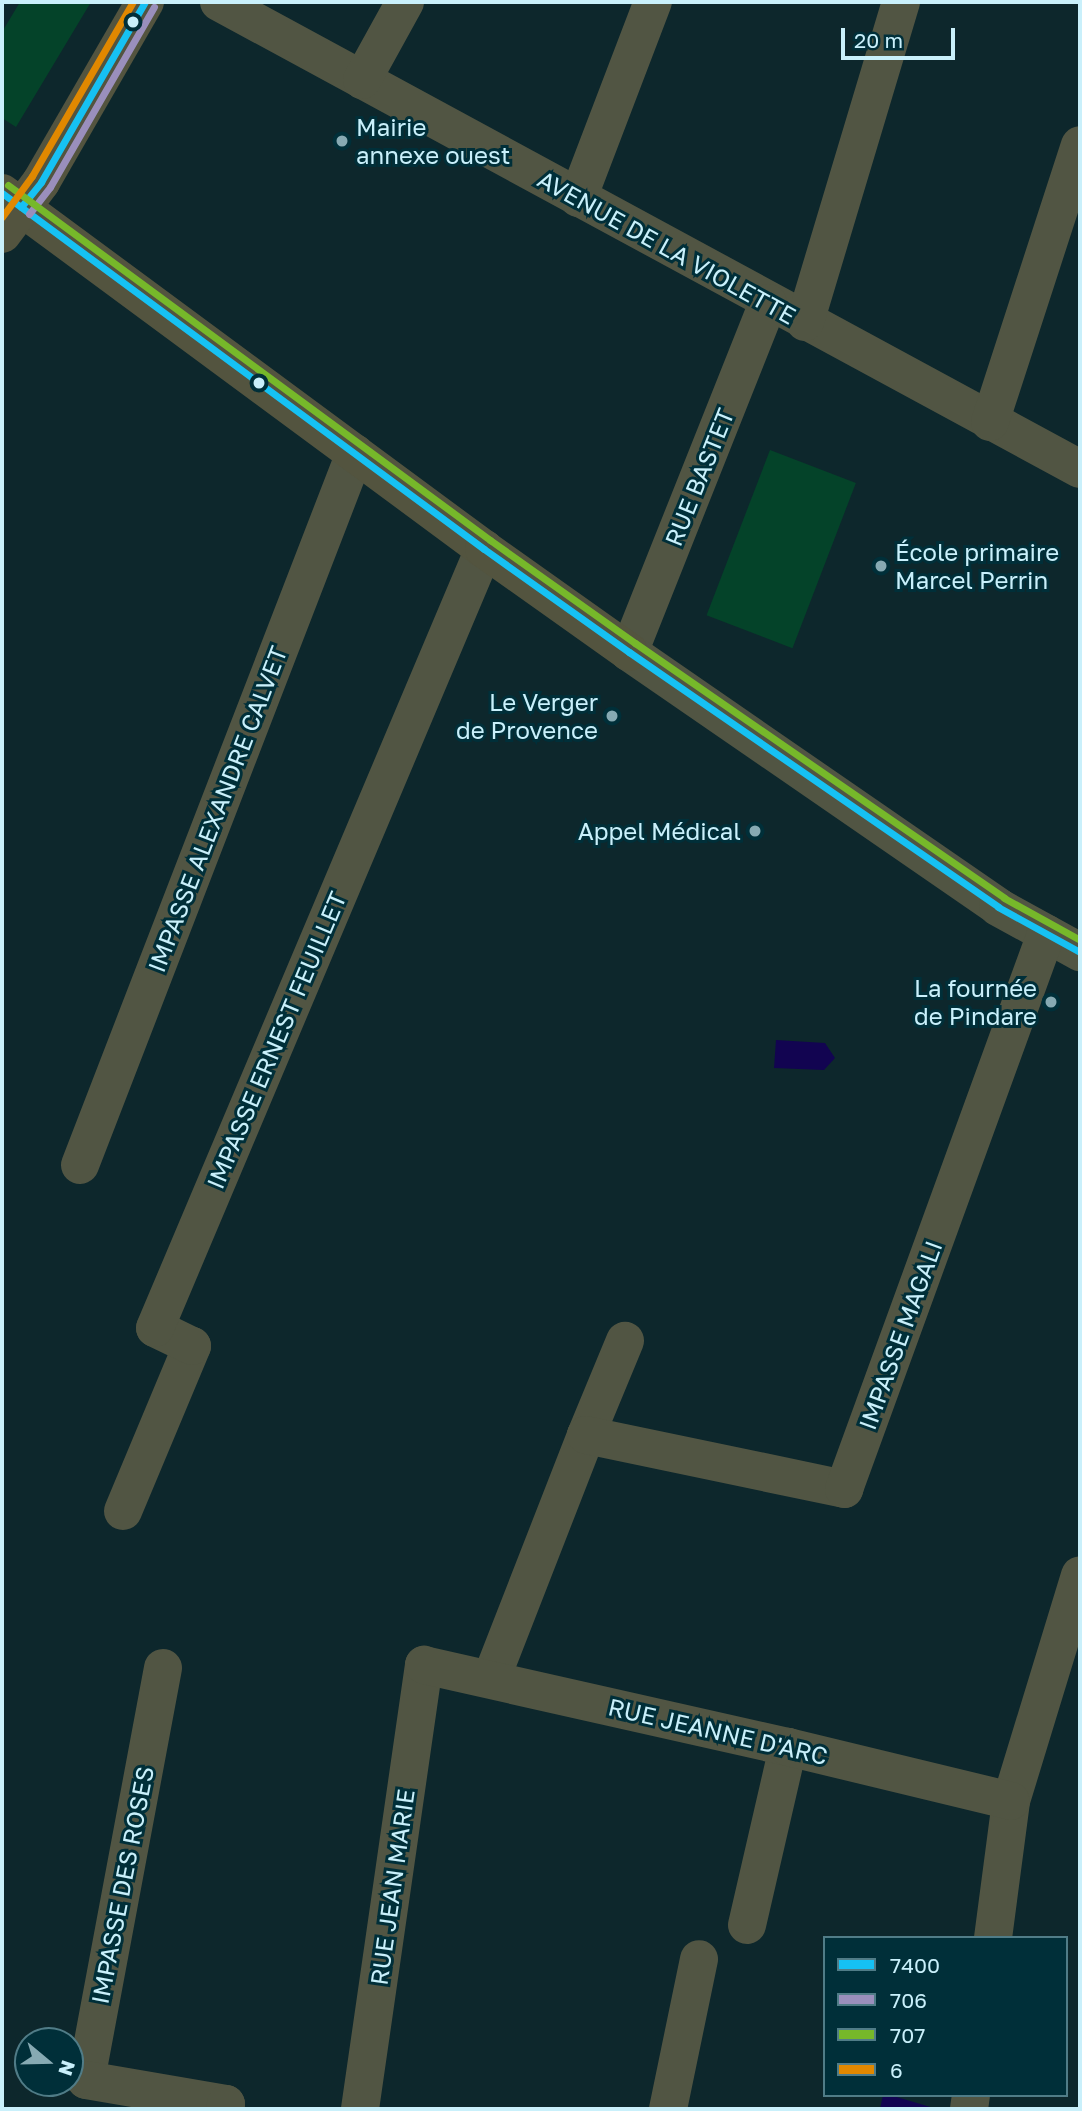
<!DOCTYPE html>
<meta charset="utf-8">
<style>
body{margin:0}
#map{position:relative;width:1082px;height:2111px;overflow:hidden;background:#0d272c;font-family:"Golos Text",sans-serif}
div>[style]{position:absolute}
.green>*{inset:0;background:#044329;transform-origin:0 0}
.water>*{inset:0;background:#120451}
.street>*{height:38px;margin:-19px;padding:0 19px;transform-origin:19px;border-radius:19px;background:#515543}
.secondary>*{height:38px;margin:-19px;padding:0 19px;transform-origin:19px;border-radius:19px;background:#53543f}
.bus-1>*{height:7px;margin:-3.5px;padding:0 3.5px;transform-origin:3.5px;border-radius:3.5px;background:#16c1f3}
.bus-2>*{height:7px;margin:-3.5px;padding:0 3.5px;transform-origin:3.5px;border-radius:3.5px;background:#9a8fbc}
.bus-3>*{height:7px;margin:-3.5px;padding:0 3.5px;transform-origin:3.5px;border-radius:3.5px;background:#76b82a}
.bus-4>*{height:7px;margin:-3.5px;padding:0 3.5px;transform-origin:3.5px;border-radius:3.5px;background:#e18800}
.dots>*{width:19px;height:19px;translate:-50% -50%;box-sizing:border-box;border:4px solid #002f39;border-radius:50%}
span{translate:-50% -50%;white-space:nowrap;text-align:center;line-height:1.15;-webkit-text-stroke:6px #002f39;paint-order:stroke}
.poi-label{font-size:24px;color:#c9f0fb}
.left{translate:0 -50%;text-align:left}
.right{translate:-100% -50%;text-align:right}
.street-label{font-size:24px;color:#c9f0fb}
.frame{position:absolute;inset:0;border:4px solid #c9f0fb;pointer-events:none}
.legend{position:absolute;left:823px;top:1936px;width:245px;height:161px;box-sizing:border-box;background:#002f39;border:2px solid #507c87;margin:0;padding:9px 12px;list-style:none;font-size:21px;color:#c9f0fb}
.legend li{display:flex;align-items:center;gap:14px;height:35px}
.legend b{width:35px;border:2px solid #507c87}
.north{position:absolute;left:14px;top:2027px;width:70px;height:70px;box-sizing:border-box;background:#002f39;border:2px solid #507c87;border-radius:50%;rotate:109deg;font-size:19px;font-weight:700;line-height:28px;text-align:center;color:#c9f0fb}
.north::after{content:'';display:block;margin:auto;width:24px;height:32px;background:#87aab3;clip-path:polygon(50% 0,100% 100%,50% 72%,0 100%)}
.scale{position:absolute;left:841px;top:28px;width:114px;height:32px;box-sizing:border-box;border:4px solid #c9f0fb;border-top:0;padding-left:9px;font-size:21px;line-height:24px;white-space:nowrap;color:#c9f0fb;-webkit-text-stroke:5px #002f39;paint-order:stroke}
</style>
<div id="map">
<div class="green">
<div style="clip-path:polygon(20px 2px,91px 2px,16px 127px,2px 118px,2px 32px)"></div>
<div style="left:770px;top:450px;width:92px;height:177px;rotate:21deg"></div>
</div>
<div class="water">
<div style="clip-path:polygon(776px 1040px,825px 1043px,835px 1058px,824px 1070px,774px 1068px)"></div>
<div style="clip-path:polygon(883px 2095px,890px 2095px,937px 2109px,880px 2109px)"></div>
</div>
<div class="street">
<div style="left:219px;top:2px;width:979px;rotate:28.48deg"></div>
<div style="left:362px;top:80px;width:89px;rotate:-61.1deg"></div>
<div style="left:578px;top:198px;width:210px;rotate:-69.1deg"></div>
<div style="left:768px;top:303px;width:376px;rotate:111.7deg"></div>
<div style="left:629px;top:652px;width:449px;rotate:34.6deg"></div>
<div style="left:998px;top:907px;width:94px;rotate:28.8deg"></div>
<div style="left:805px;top:322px;width:334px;rotate:-73.3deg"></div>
<div style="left:990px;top:422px;width:291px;rotate:-72deg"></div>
<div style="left:80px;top:1165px;width:763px;rotate:-68.88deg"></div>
<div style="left:586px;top:1435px;width:102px;rotate:-67.5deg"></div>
<div style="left:123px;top:1511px;width:179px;rotate:-67.3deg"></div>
<div style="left:192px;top:1346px;width:41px;rotate:-154.1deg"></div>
<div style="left:155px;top:1328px;width:846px;rotate:-67.1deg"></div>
<div style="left:163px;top:1668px;width:419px;rotate:100.6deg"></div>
<div style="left:86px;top:2080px;width:142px;rotate:9.7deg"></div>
<div style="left:226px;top:2104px;width:5px;rotate:101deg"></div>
<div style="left:491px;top:1679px;width:262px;rotate:-68.7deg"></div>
<div style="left:586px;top:1435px;width:264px;rotate:11.8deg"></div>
<div style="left:844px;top:1489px;width:591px;rotate:-70deg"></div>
<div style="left:747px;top:1925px;width:183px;rotate:-77deg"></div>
<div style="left:993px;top:1938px;width:138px;rotate:-82.5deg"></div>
<div style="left:1011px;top:1801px;width:236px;rotate:-73deg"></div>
<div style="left:360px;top:2109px;width:449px;rotate:-81.8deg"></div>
<div style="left:424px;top:1665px;width:373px;rotate:12.7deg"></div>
<div style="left:788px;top:1747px;width:229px;rotate:13.6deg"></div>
<div style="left:668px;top:2109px;width:153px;rotate:-78.3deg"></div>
<div style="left:969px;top:2109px;width:14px;rotate:-82deg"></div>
</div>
<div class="secondary">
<div style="left:2px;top:193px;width:599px;rotate:36.45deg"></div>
<div style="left:484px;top:549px;width:178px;rotate:35.4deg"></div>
<div style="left:2px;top:234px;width:65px;rotate:-53.1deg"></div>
<div style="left:41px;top:182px;width:208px;rotate:-60deg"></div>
</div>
<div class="bus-1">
<div style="left:2px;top:193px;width:599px;rotate:36.45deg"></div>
<div style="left:484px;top:549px;width:178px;rotate:35.4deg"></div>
<div style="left:629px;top:652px;width:449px;rotate:34.6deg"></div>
<div style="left:998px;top:907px;width:94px;rotate:28.8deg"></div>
<div style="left:21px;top:207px;width:32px;rotate:-51deg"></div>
<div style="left:41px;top:182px;width:208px;rotate:-60deg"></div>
</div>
<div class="bus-2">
<div style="left:29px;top:214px;width:34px;rotate:-52deg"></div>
<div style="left:50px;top:187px;width:208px;rotate:-60deg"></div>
</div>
<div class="bus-3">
<div style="left:8px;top:185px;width:599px;rotate:36.37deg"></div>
<div style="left:490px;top:540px;width:178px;rotate:35.4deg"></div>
<div style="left:635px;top:643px;width:449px;rotate:34.6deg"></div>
<div style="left:1004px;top:898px;width:87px;rotate:28.9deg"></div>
</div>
<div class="bus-4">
<div style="left:2px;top:217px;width:51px;rotate:-53.8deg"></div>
<div style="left:32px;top:176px;width:201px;rotate:-59.9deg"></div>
</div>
<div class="dots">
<div style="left:133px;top:22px;background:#c9f0fb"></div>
<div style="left:342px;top:141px;background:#87aab3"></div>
<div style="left:259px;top:383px;background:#c9f0fb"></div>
<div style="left:881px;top:566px;background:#87aab3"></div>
<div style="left:612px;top:716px;background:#87aab3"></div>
<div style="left:755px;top:831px;background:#87aab3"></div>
<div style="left:1051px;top:1002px;background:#87aab3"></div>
</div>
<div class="poi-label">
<span class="left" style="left:356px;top:141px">Mairie<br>annexe ouest</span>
<span class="left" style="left:895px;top:566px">École primaire<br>Marcel Perrin</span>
<span class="right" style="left:598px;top:716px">Le Verger<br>de Provence</span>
<span class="right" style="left:741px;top:831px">Appel Médical</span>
<span class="right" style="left:1037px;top:1002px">La fournée<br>de Pindare</span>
</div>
<div class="street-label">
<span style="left:667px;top:247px;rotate:29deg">AVENUE DE LA VIOLETTE</span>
<span style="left:699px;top:477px;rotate:-68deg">RUE BASTET</span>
<span style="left:217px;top:809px;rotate:-69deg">IMPASSE ALEXANDRE CALVET</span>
<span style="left:276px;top:1040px;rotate:-67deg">IMPASSE ERNEST FEUILLET</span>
<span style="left:900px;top:1335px;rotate:-70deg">IMPASSE MAGALI</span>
<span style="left:718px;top:1731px;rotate:13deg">RUE JEANNE D'ARC</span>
<span style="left:122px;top:1885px;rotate:-79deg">IMPASSE DES ROSES</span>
<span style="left:392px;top:1887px;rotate:-82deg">RUE JEAN MARIE</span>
</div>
<div class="frame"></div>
<ul class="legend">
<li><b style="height:9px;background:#16c1f3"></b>7400</li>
<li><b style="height:9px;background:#9a8fbc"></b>706</li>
<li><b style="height:9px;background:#76b82a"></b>707</li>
<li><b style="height:9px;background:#e18800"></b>6</li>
</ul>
<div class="north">N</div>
<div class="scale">20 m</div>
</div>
